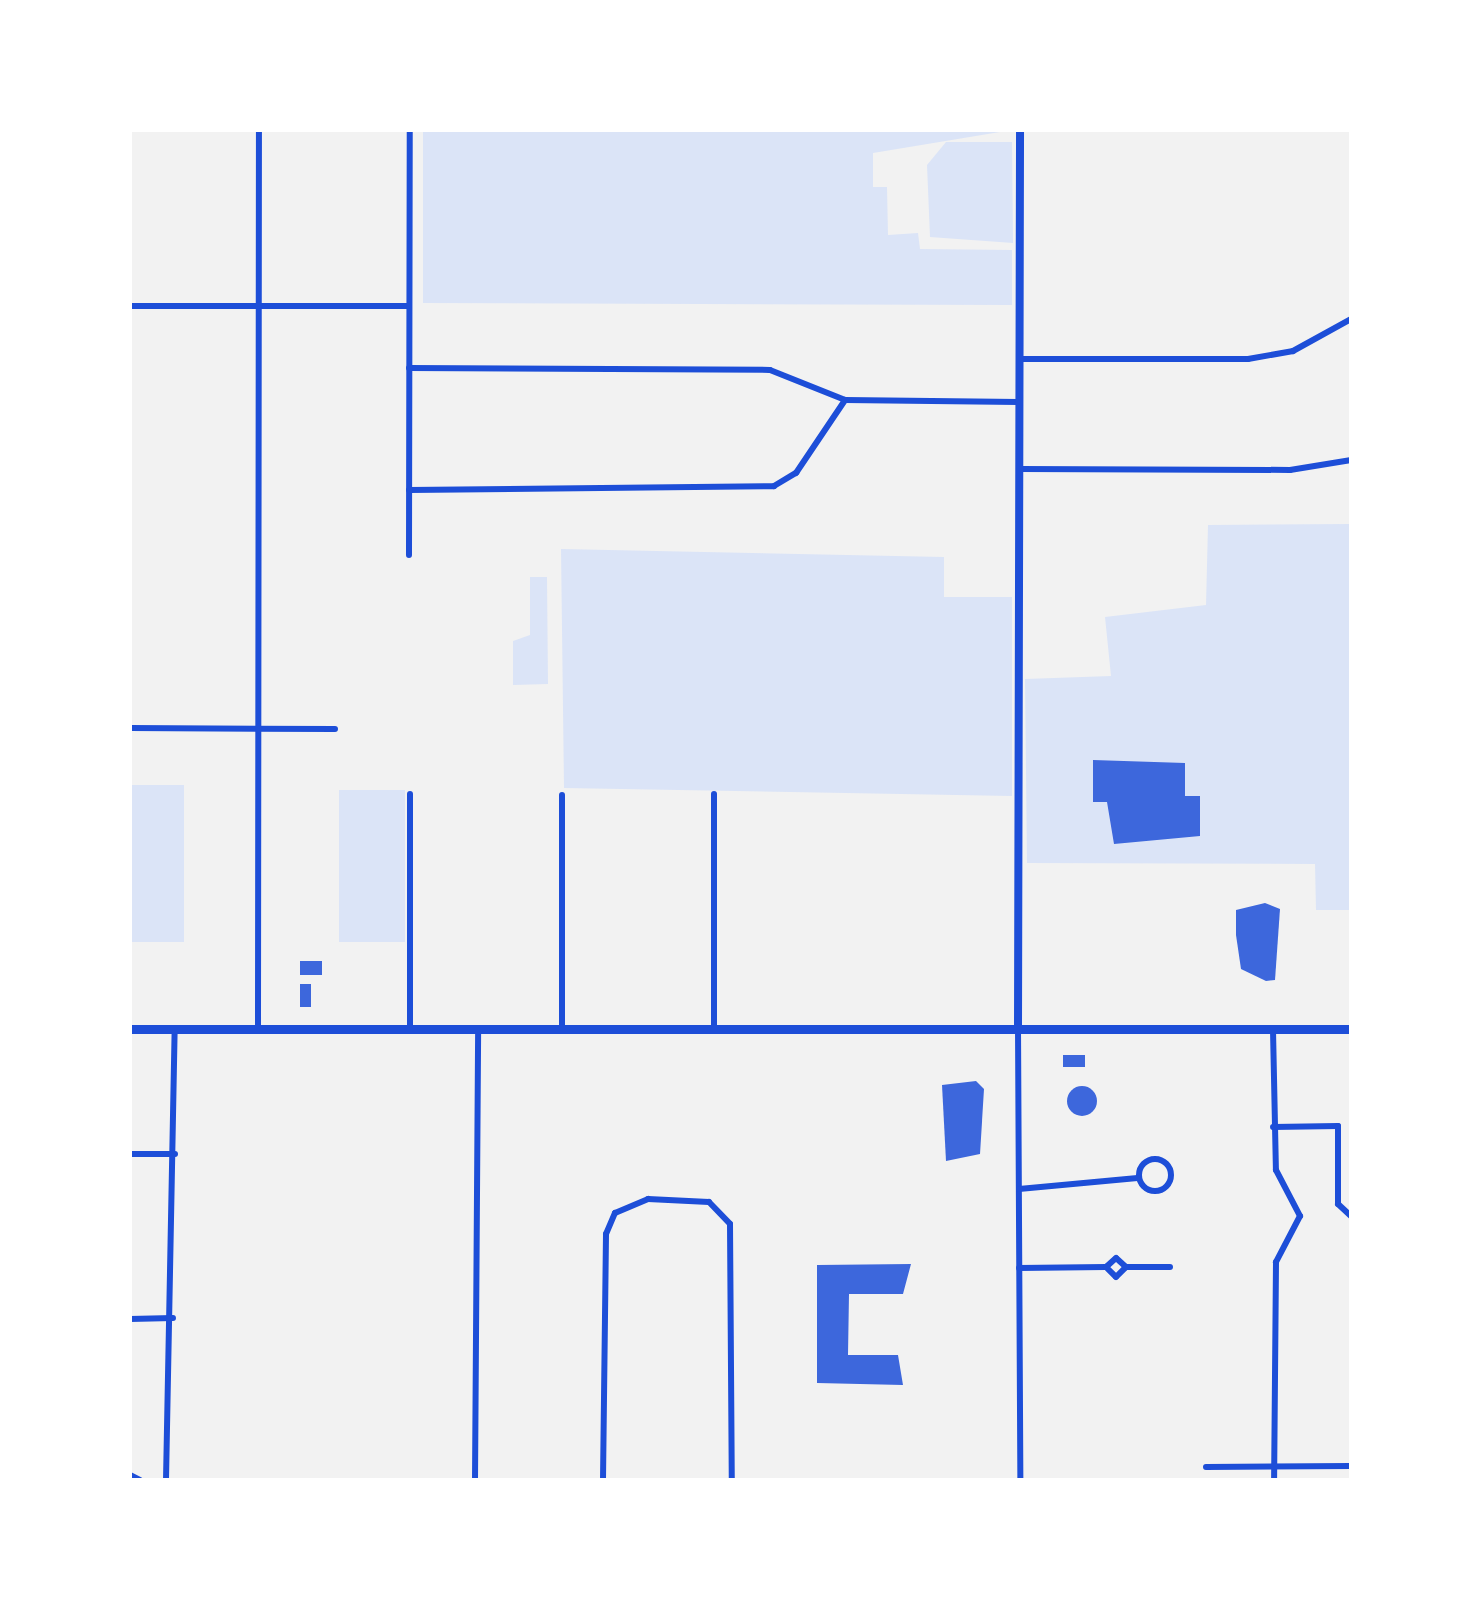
<!DOCTYPE html>
<style>
body{margin:0}
#map{position:relative;width:1481px;height:1610px;overflow:hidden;background:#f2f2f2;font-family:Quicksand,sans-serif}
div>[style]{position:absolute}
.green>*{inset:0;background:#dbe4f7;transform-origin:0 0}
.building>*{inset:0;background:#3d67dc;transform-origin:0 0}
.round{border-radius:50%}
.minor>*{height:6px;margin:-3px;padding:0 3px;transform-origin:3px;border-radius:3px;background:#1d4ed8}
.minor>.ring{margin:-3px;padding:0;box-sizing:content-box;background:none;border:6px solid #1d4ed8;border-radius:50%}
.tertiary>*{height:8px;margin:-4px;padding:0 4px;transform-origin:4px;border-radius:4px;background:#1d4ed8}
.secondary>*{height:9px;margin:-4.5px;padding:0 4.5px;transform-origin:4.5px;border-radius:4.5px;background:#1d4ed8}
span{translate:-50% -50%;white-space:nowrap;text-align:center;line-height:1.15;-webkit-text-stroke:10px #fff;paint-order:stroke}
.frame{position:absolute;inset:0;border:132px solid #fff;pointer-events:none}
</style>
<div id="map">
<div class="green">
<div style="clip-path:polygon(423px 130px,1012px 130px,873px 153px,873px 187px,887px 187px,888px 235px,918px 233px,920px 249px,1012px 250px,1012px 305px,423px 303px)"></div>
<div style="clip-path:polygon(946px 142px,1012px 142px,1013px 243px,930px 237px,927px 165px)"></div>
<div style="clip-path:polygon(1351px 524px,1351px 910px,1316px 910px,1315px 864px,1027px 863px,1025px 679px,1111px 676px,1105px 617px,1206px 605px,1208px 525px)"></div>
<div style="clip-path:polygon(561px 549px,944px 557px,944px 597px,1012px 597px,1012px 796px,564px 788px)"></div>
<div style="clip-path:polygon(530px 577px,547px 577px,548px 684px,513px 685px,513px 641px,530px 635px)"></div>
<div style="left:184px;top:785px;width:157px;height:54px;rotate:90deg"></div>
<div style="left:339px;top:790px;width:66px;height:152px"></div>
</div>
<div class="building">
<div style="clip-path:polygon(1093px 760px,1185px 763px,1185px 796px,1200px 796px,1200px 836px,1114px 844px,1107px 802px,1093px 802px)"></div>
<div style="clip-path:polygon(1265px 903px,1280px 909px,1275px 980px,1266px 981px,1241px 969px,1236px 935px,1236px 910px)"></div>
<div style="left:300px;top:961px;width:22px;height:14px"></div>
<div style="left:300px;top:984px;width:11px;height:23px"></div>
<div style="left:1063px;top:1055px;width:22px;height:12px"></div>
<div style="clip-path:polygon(976px 1081px,984px 1089px,980px 1154px,946px 1161px,942px 1085px)"></div>
<div class="round" style="left:1067px;top:1086px;width:30px;height:30px"></div>
<div style="clip-path:polygon(911px 1264px,903px 1294px,849px 1294px,848px 1355px,898px 1355px,903px 1385px,817px 1383px,817px 1265px)"></div>
</div>
<div class="minor">
<div style="left:130px;top:306px;width:279px"></div>
<div style="left:1020px;top:359px;width:228px"></div>
<div style="left:1248px;top:359px;width:46px;rotate:-10.1deg"></div>
<div style="left:1293px;top:351px;width:66px;rotate:-28.9deg"></div>
<div style="left:409px;top:368px;width:361px;rotate:0.3deg"></div>
<div style="left:770px;top:370px;width:81px;rotate:21.8deg"></div>
<div style="left:845px;top:400px;width:175px;rotate:0.7deg"></div>
<div style="left:1020px;top:469px;width:270px;rotate:0.2deg"></div>
<div style="left:1290px;top:470px;width:62px;rotate:-9.3deg"></div>
<div style="left:409px;top:490px;width:365px;rotate:-0.6deg"></div>
<div style="left:774px;top:486px;width:26px;rotate:-31deg"></div>
<div style="left:796px;top:473px;width:88px;rotate:-56.1deg"></div>
<div style="left:409px;top:555px;width:425px;rotate:-89.9deg"></div>
<div style="left:130px;top:728px;width:205px;rotate:0.3deg"></div>
<div style="left:714px;top:794px;width:234px;rotate:90deg"></div>
<div style="left:1018px;top:1027px;width:453px;rotate:89.7deg"></div>
<div style="left:562px;top:1028px;width:233px;rotate:-90deg"></div>
<div style="left:258px;top:1029px;width:899px;rotate:-89.94deg"></div>
<div style="left:410px;top:1029px;width:235px;rotate:-90deg"></div>
<div style="left:1273px;top:1030px;width:140px;rotate:88.8deg"></div>
<div style="left:1276px;top:1170px;width:52px;rotate:62.4deg"></div>
<div style="left:1300px;top:1216px;width:52px;rotate:117.6deg"></div>
<div style="left:1276px;top:1262px;width:218px;rotate:90.5deg"></div>
<div style="left:1273px;top:1127px;width:65px;rotate:-0.9deg"></div>
<div style="left:1338px;top:1126px;width:78px;rotate:90deg"></div>
<div style="left:1338px;top:1204px;width:18px;rotate:43deg"></div>
<div style="left:130px;top:1154px;width:45px"></div>
<div class="ring" style="left:1139px;top:1159px;width:26px;height:26px"></div>
<div style="left:1019px;top:1189px;width:119px;rotate:-5.3deg"></div>
<div style="left:1126px;top:1267px;width:44px"></div>
<div style="left:1019px;top:1268px;width:87px;rotate:-0.7deg"></div>
<div style="left:1106px;top:1267px;width:14px;rotate:45deg"></div>
<div style="left:1116px;top:1277px;width:14px;rotate:-45deg"></div>
<div style="left:1126px;top:1267px;width:13px;rotate:-138deg"></div>
<div style="left:1116px;top:1258px;width:13px;rotate:138deg"></div>
<div style="left:130px;top:1319px;width:43px;rotate:-1.3deg"></div>
<div style="left:1206px;top:1467px;width:145px;rotate:-0.4deg"></div>
<div style="left:130px;top:1475px;width:11px;rotate:27deg"></div>
<div style="left:166px;top:1480px;width:451px;rotate:-88.9deg"></div>
<div style="left:475px;top:1480px;width:451px;rotate:-89.6deg"></div>
<div style="left:603px;top:1480px;width:246px;rotate:-89.3deg"></div>
<div style="left:606px;top:1234px;width:23px;rotate:-67deg"></div>
<div style="left:615px;top:1213px;width:36px;rotate:-23deg"></div>
<div style="left:648px;top:1199px;width:61px;rotate:2.8deg"></div>
<div style="left:709px;top:1202px;width:30px;rotate:46deg"></div>
<div style="left:730px;top:1224px;width:256px;rotate:89.6deg"></div>
</div>
<div class="tertiary">
<div style="left:1018px;top:1027px;width:897px;rotate:-89.87deg"></div>
</div>
<div class="secondary">
<div style="left:130px;top:1029px;width:1221px"></div>
</div>
<div class="frame"></div>
</div>
